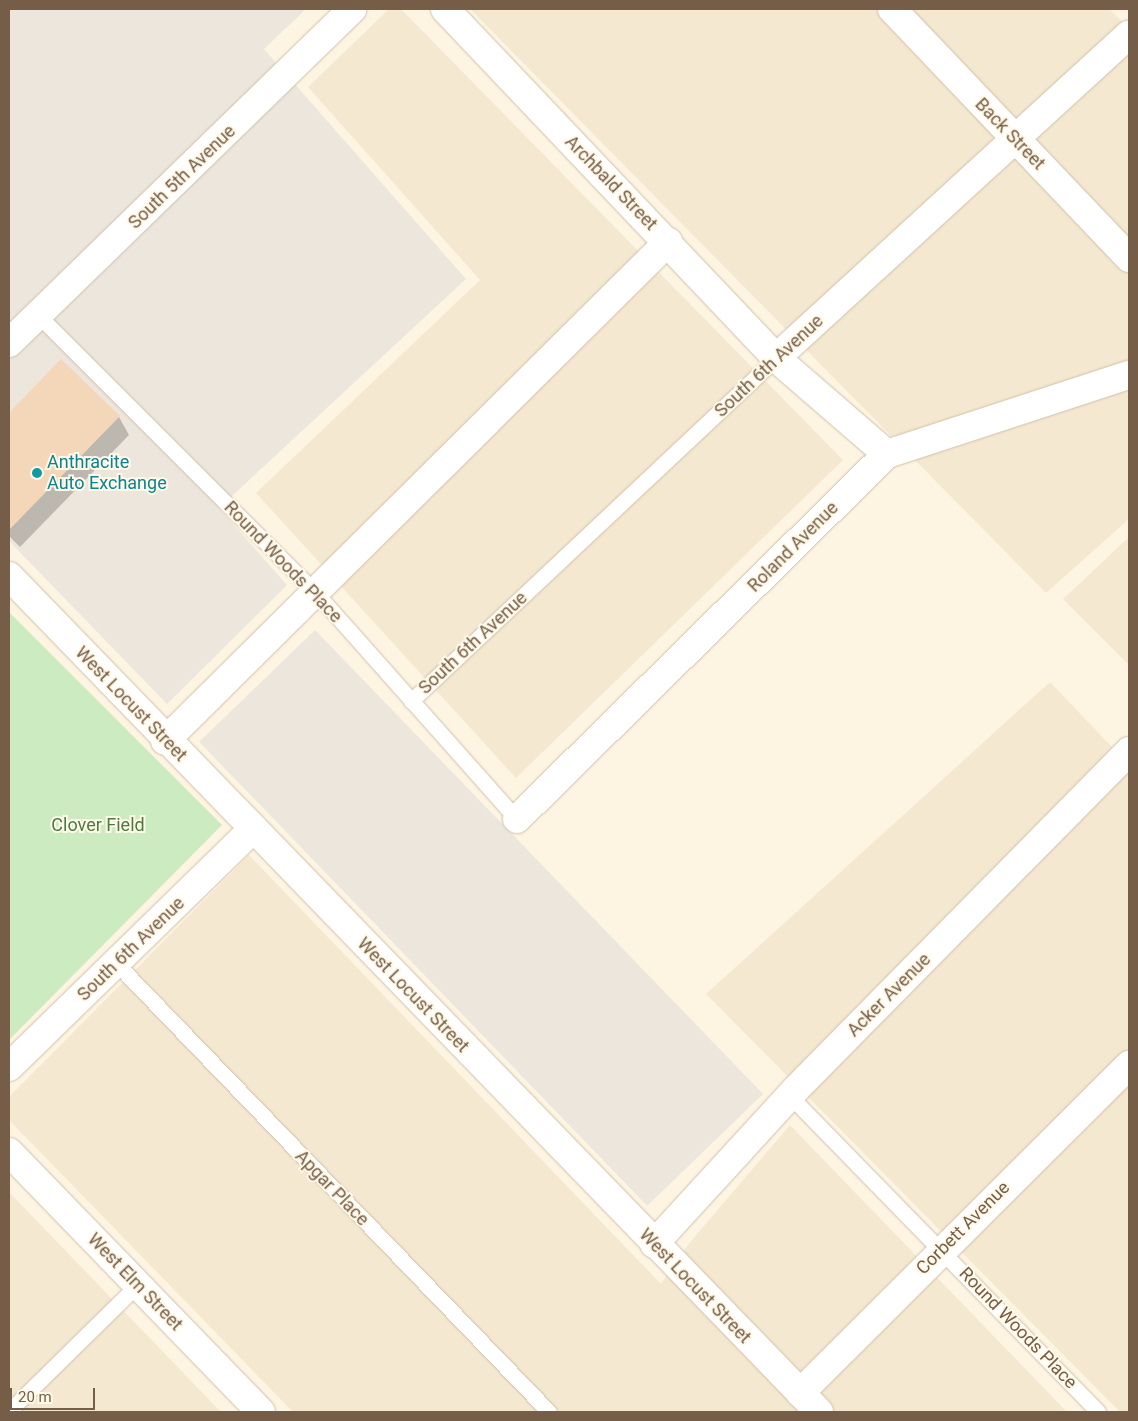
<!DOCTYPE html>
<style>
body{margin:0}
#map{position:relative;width:1138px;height:1421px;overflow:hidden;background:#fdf5e2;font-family:Roboto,sans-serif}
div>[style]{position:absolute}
.residential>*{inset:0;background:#f5e8d0}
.industrial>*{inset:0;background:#ece6dd;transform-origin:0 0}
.green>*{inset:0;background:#cdebc0}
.shadow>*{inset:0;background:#0003}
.building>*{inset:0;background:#f4d6b8}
.roads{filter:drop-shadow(0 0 1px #d1c0ab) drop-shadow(0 0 1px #d1c0ab)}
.lane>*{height:15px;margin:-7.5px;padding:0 7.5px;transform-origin:7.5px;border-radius:7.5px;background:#fff}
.street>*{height:28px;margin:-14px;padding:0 14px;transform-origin:14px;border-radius:14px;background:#fff}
.dots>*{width:14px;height:14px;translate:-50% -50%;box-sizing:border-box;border:2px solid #fff9e9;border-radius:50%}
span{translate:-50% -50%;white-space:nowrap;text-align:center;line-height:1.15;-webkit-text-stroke:4px #fff9e9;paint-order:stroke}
.street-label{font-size:18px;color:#765d47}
.culture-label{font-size:18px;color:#0d838f}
.left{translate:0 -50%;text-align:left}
.park-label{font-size:18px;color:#4b7c3f}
.frame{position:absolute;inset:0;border:10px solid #765d47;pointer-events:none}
.scale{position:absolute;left:10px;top:1388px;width:85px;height:22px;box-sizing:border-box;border:2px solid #765d47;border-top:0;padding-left:6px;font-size:15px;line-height:18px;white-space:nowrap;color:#765d47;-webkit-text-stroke:4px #fff9e9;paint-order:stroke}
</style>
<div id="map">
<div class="residential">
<div style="clip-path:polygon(389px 9px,401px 9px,843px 460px,516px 778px,256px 493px,480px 280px,308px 87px)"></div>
<div style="clip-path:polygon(470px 9px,1109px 9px,1129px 28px,1129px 519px,1046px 593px)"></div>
<div style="clip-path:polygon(1129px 537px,1129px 665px,1063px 599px)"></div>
<div style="clip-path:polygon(1050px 682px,1129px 765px,1129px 1412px,1120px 1412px,706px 994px)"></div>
<div style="clip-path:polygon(249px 855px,661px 1284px,691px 1241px,790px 1125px,1067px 1412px,293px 1412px,9px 1120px,9px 1097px)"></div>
<div style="clip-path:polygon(9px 1192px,221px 1412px,9px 1412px)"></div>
</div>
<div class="industrial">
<div style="clip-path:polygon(9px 9px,306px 9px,264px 49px,466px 279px,219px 508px,287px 585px,167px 704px,9px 541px)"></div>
<div style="left:315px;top:630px;width:645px;height:161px;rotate:46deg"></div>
</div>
<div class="green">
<div style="clip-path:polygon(9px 612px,222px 825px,9px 1040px)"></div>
</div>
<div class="shadow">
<div style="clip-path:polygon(61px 361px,119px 417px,129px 435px,20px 547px,9px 536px,9px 415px)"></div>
</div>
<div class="building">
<div style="clip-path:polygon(61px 359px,120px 416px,9px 530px,9px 413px)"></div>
</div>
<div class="roads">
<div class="lane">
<div style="left:39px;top:316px;width:393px;rotate:45deg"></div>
<div style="left:317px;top:594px;width:301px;rotate:48.4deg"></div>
<div style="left:411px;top:701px;width:501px;rotate:-43.22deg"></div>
<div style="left:116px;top:963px;width:624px;rotate:46.04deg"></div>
<div style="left:790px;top:1096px;width:441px;rotate:45.7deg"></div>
<div style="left:9px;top:1411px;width:180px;rotate:-44.5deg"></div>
</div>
<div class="street">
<div style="left:445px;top:9px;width:481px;rotate:46.5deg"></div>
<div style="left:776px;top:358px;width:147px;rotate:40.9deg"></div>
<div style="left:892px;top:9px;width:344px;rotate:46.4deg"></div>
<div style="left:9px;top:343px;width:479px;rotate:-44.2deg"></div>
<div style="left:776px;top:358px;width:479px;rotate:-42.5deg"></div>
<div style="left:9px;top:576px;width:1164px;rotate:45.9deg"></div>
<div style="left:165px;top:741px;width:709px;rotate:-44.77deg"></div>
<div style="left:517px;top:819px;width:520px;rotate:-44.61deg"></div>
<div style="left:887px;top:454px;width:255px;rotate:-18.1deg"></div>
<div style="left:9px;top:1067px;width:339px;rotate:-44.3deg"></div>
<div style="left:9px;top:1152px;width:362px;rotate:45.9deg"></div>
<div style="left:654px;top:1244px;width:209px;rotate:-47.5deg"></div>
<div style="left:795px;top:1090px;width:476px;rotate:-45.4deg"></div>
<div style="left:800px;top:1393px;width:465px;rotate:-44.9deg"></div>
</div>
</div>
<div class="dots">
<div style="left:37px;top:473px;background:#0f9aa8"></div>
</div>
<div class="street-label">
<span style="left:1010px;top:134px;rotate:46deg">Back Street</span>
<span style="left:182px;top:177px;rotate:-44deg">South 5th Avenue</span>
<span style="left:611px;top:183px;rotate:46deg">Archbald Street</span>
<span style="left:769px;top:366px;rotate:-43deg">South 6th Avenue</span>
<span style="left:793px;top:547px;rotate:-45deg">Roland Avenue</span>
<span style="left:283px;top:562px;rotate:46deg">Round Woods Place</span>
<span style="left:473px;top:643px;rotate:-43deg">South 6th Avenue</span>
<span style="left:131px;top:704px;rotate:46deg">West Locust Street</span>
<span style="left:131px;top:949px;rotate:-44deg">South 6th Avenue</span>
<span style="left:413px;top:995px;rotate:46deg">West Locust Street</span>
<span style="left:889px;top:995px;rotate:-45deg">Acker Avenue</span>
<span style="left:332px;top:1188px;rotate:46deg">Apgar Place</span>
<span style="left:963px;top:1228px;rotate:-45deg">Corbett Avenue</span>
<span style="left:135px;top:1282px;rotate:46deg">West Elm Street</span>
<span style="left:695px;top:1286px;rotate:46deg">West Locust Street</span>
<span style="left:1018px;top:1328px;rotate:46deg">Round Woods Place</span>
</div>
<div class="culture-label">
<span class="left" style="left:47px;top:473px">Anthracite<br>Auto Exchange</span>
</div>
<div class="park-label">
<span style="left:98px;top:825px">Clover Field</span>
</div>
<div class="frame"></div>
<div class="scale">20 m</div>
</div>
